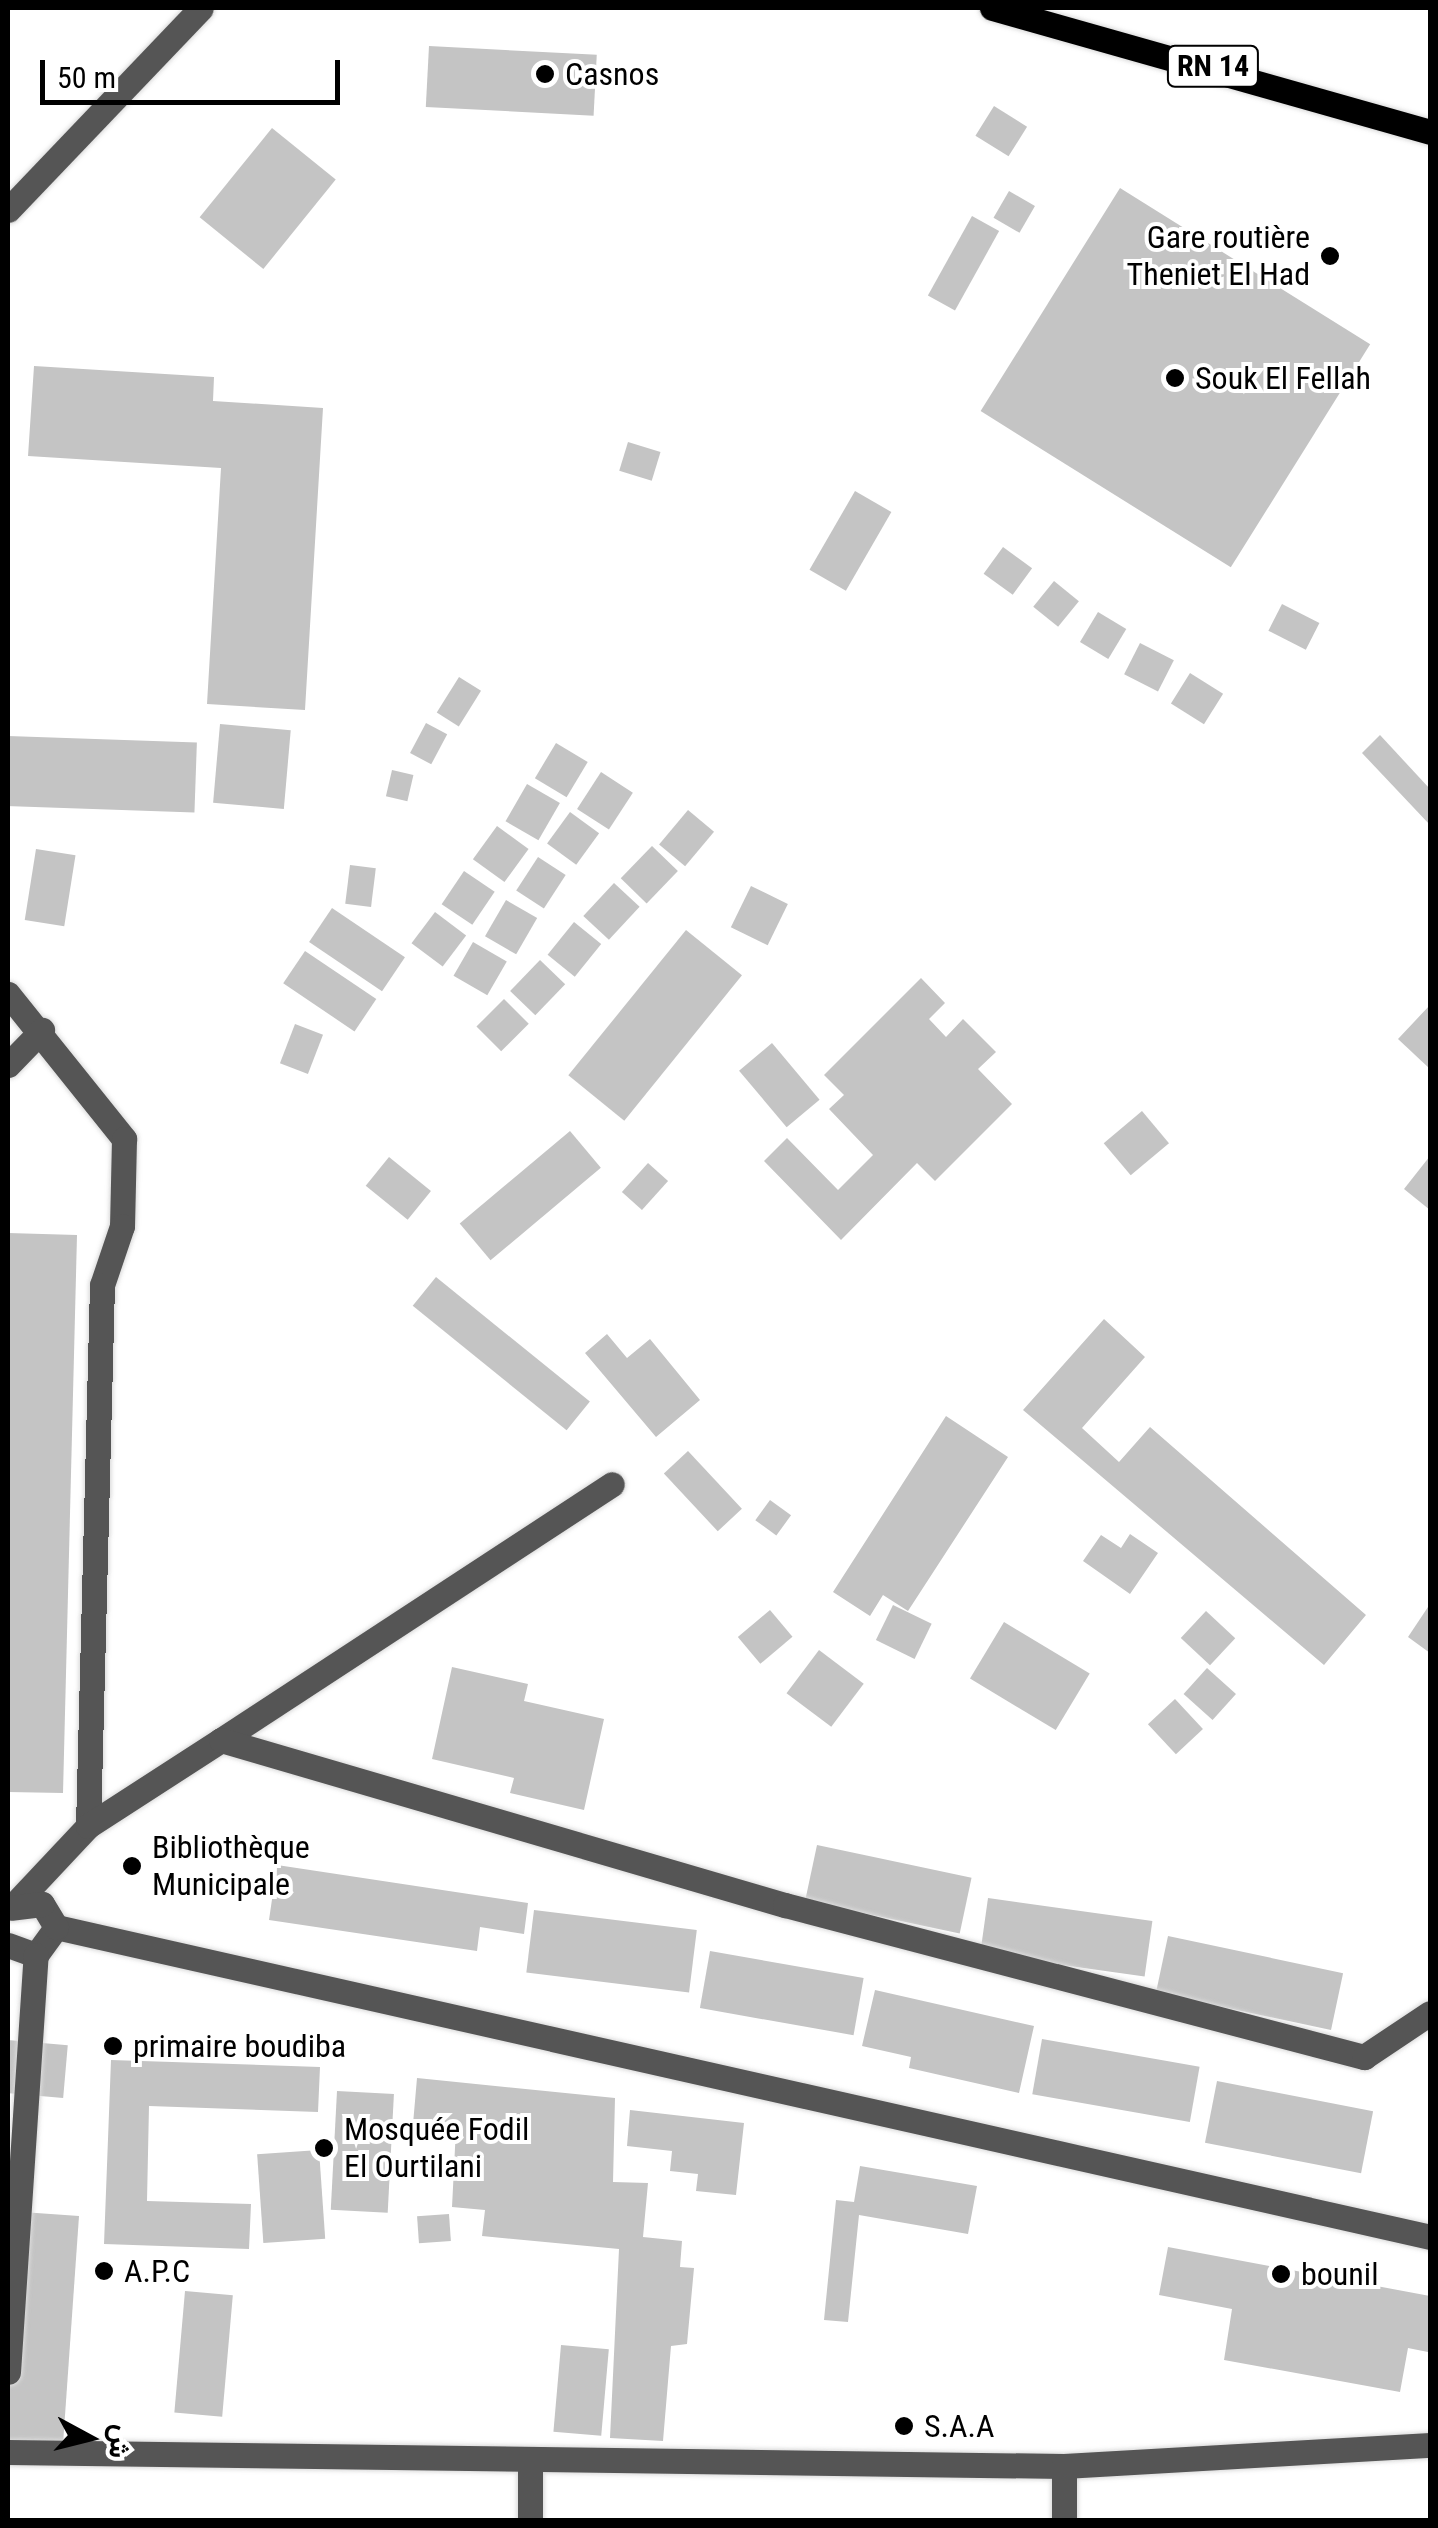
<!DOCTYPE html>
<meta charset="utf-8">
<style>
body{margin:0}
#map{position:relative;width:1438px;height:2528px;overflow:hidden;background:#fff;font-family:"Roboto Condensed",Vazirmatn,sans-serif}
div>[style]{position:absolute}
.building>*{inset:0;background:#c4c4c4;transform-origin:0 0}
.roads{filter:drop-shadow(0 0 2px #dbdbdb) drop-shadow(0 0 2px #dbdbdb)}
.minor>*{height:25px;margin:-12.5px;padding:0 12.5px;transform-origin:12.5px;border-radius:12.5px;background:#555}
.major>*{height:25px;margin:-12.5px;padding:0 12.5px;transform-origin:12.5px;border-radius:12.5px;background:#000}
.dots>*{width:28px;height:28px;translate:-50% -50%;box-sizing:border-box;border:5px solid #fff;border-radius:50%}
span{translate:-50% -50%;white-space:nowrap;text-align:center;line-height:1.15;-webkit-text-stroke:8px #fff;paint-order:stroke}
.shield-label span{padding:2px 8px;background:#fff;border:2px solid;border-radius:8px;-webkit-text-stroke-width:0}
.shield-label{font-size:30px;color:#000;font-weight:700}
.poi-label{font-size:32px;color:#000}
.left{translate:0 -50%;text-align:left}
.right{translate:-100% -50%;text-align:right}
.frame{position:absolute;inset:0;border:10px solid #000;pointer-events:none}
.north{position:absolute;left:40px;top:2388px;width:100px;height:100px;-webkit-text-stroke:8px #fff;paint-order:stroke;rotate:97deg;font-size:28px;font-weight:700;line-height:40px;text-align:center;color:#000}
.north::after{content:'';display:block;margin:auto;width:35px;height:45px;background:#000;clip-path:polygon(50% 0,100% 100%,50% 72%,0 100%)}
.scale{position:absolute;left:40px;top:60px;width:300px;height:45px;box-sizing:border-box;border:5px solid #000;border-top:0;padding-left:12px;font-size:30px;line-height:35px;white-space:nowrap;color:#000;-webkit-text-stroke:8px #fff;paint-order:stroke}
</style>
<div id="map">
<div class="building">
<div style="left:429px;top:46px;width:168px;height:61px;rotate:3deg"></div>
<div style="left:994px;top:106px;width:39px;height:35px;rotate:32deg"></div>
<div style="left:272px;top:128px;width:82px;height:115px;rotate:39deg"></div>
<div style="left:1120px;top:188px;width:295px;height:263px;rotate:32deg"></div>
<div style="left:1009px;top:191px;width:30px;height:31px;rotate:30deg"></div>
<div style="left:972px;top:216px;width:31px;height:91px;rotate:29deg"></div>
<div style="clip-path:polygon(34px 366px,214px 377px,213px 401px,323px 408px,305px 710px,207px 704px,221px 468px,28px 456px)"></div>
<div style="left:628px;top:442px;width:34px;height:30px;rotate:17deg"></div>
<div style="left:855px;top:491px;width:42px;height:91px;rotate:30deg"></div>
<div style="left:1003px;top:547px;width:36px;height:33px;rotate:36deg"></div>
<div style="left:1054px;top:581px;width:32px;height:33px;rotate:39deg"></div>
<div style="left:1282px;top:604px;width:42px;height:30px;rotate:27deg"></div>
<div style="left:1098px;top:612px;width:33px;height:35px;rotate:31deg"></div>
<div style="left:1140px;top:643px;width:38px;height:35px;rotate:27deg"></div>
<div style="left:1190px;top:673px;width:39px;height:36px;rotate:32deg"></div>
<div style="left:459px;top:677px;width:26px;height:42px;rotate:32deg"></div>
<div style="left:426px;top:723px;width:24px;height:34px;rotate:28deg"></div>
<div style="left:220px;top:724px;width:71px;height:79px;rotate:5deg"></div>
<div style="clip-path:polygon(1380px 735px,1430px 789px,1430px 825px,1362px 753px)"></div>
<div style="left:8px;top:736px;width:189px;height:70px;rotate:2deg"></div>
<div style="left:556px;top:743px;width:37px;height:41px;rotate:31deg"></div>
<div style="left:392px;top:770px;width:22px;height:27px;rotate:13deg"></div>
<div style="left:601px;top:772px;width:38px;height:44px;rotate:33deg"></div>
<div style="left:527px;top:784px;width:38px;height:43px;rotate:30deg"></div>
<div style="left:688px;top:810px;width:34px;height:45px;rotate:40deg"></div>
<div style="left:570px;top:812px;width:36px;height:39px;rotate:36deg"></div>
<div style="left:497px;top:826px;width:39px;height:41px;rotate:36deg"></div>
<div style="left:652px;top:846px;width:36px;height:45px;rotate:44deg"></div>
<div style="left:36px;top:849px;width:40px;height:72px;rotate:9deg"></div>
<div style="left:538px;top:857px;width:33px;height:40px;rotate:33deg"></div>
<div style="left:350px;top:865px;width:26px;height:39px;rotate:7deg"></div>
<div style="left:464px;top:871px;width:37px;height:40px;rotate:34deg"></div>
<div style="left:614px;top:883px;width:35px;height:45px;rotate:43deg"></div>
<div style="left:751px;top:886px;width:41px;height:46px;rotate:26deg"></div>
<div style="left:506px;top:900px;width:36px;height:42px;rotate:30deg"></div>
<div style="left:332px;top:908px;width:88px;height:41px;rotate:34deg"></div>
<div style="left:435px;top:912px;width:39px;height:39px;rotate:37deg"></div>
<div style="left:574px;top:922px;width:35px;height:42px;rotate:39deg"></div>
<div style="left:686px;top:930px;width:72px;height:187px;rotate:39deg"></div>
<div style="left:473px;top:942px;width:39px;height:39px;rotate:30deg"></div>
<div style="left:305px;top:951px;width:86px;height:39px;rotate:34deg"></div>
<div style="left:540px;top:960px;width:35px;height:43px;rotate:44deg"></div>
<div style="clip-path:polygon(921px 978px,945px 1003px,929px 1019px,946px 1037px,963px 1019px,996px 1052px,978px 1069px,1012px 1104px,935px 1181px,917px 1163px,841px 1240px,764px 1161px,787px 1138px,838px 1190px,873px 1155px,829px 1109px,844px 1095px,824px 1075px)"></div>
<div style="left:504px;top:999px;width:35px;height:39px;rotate:45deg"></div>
<div style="clip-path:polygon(1430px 1005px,1430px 1069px,1398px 1039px)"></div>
<div style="left:295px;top:1024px;width:30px;height:42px;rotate:21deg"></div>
<div style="left:772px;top:1043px;width:74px;height:43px;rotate:50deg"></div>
<div style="left:1142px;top:1111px;width:42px;height:50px;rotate:50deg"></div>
<div style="left:570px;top:1131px;width:48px;height:144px;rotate:50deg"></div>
<div style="clip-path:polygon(1430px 1156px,1430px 1210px,1404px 1189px)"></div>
<div style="left:389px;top:1157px;width:54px;height:37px;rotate:39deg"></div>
<div style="left:648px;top:1163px;width:27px;height:39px;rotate:42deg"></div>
<div style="clip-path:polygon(8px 1233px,77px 1235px,63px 1793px,8px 1792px)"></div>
<div style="left:436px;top:1277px;width:198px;height:37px;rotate:39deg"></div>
<div style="clip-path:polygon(1104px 1319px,1145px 1357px,1082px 1428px,1119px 1462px,1150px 1427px,1366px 1615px,1324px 1665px,1023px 1410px)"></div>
<div style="clip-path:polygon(607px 1334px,627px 1358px,650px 1339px,700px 1400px,656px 1437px,585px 1353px)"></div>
<div style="clip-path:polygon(946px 1416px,1008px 1457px,908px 1611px,883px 1595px,870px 1616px,833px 1592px)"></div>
<div style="left:688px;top:1451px;width:79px;height:33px;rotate:47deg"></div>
<div style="left:770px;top:1500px;width:26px;height:25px;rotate:36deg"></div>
<div style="clip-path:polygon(1130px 1534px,1158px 1553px,1130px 1594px,1083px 1561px,1101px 1535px,1121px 1548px)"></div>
<div style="clip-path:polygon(1430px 1604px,1430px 1653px,1408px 1637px)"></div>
<div style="left:893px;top:1605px;width:43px;height:39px;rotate:26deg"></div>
<div style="left:770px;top:1610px;width:35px;height:42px;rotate:50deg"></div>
<div style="left:1206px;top:1611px;width:40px;height:37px;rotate:43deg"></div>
<div style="left:1004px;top:1622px;width:100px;height:66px;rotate:31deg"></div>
<div style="left:819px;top:1650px;width:56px;height:54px;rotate:37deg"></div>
<div style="clip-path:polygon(452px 1667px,528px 1684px,524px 1701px,604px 1719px,584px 1810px,510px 1793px,514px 1778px,432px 1759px)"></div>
<div style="left:1207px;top:1668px;width:39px;height:35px;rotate:42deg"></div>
<div style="left:1175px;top:1699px;width:41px;height:37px;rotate:47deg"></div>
<div style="left:817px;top:1845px;width:158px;height:57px;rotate:12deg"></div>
<div style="clip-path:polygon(277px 1865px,528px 1903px,524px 1934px,480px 1927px,477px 1951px,269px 1920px)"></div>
<div style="left:988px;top:1898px;width:166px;height:56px;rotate:8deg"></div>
<div style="left:534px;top:1910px;width:164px;height:63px;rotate:7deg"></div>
<div style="left:1168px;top:1936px;width:179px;height:58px;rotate:12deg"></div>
<div style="left:710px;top:1951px;width:156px;height:58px;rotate:10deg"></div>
<div style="clip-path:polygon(875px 1990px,1034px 2026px,1019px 2093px,909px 2068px,911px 2057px,862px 2046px)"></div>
<div style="left:1042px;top:2039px;width:160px;height:56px;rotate:10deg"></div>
<div style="left:8px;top:2040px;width:60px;height:53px;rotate:5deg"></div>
<div style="clip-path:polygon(111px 2060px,320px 2067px,318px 2112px,149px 2106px,147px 2201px,251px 2204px,249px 2249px,104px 2244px)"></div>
<div style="clip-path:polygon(417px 2078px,615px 2098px,613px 2182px,648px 2183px,643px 2237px,682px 2241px,680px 2267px,694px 2268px,687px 2344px,671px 2346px,663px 2441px,610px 2438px,619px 2249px,482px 2236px,485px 2210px,452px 2207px,456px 2128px,413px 2124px)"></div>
<div style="left:1217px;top:2081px;width:159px;height:63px;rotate:11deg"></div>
<div style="left:337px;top:2091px;width:57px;height:119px;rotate:3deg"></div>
<div style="clip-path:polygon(630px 2110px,744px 2123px,736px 2195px,696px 2191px,698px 2174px,670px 2171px,672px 2151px,627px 2146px)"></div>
<div style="left:319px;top:2150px;width:89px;height:62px;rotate:86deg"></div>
<div style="clip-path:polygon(860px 2166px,977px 2186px,968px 2234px,859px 2215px,848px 2322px,824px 2320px,836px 2200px,854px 2202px)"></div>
<div style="clip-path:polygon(8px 2211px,79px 2216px,63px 2444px,8px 2441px)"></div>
<div style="left:449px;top:2214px;width:27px;height:32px;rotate:86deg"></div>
<div style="clip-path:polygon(1168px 2247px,1430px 2296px,1428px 2352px,1408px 2348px,1400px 2392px,1224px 2360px,1232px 2309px,1159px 2295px)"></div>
<div style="left:185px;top:2291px;width:48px;height:122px;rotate:5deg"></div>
<div style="left:561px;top:2345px;width:48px;height:87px;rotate:5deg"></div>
</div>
<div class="roads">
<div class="minor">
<div style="left:8px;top:210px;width:279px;rotate:-46.3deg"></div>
<div style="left:8px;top:994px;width:186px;rotate:51.3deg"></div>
<div style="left:124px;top:1139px;width:87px;rotate:91.3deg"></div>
<div style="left:122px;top:1226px;width:62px;rotate:108.7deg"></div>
<div style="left:102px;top:1285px;width:541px;rotate:91.48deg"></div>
<div style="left:8px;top:1065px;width:49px;rotate:-45.8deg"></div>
<div style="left:221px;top:1740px;width:467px;rotate:-33.2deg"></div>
<div style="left:13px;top:1906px;width:110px;rotate:-46.8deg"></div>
<div style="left:88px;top:1826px;width:158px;rotate:-32.9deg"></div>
<div style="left:221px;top:1740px;width:588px;rotate:16.31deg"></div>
<div style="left:785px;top:1905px;width:599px;rotate:14.71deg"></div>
<div style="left:1364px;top:2057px;width:79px;rotate:-33.7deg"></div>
<div style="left:56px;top:1927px;width:1409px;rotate:12.71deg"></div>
<div style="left:8px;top:1945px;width:30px;rotate:20deg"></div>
<div style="left:36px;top:1955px;width:34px;rotate:-54deg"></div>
<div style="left:56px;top:1927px;width:27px;rotate:-121deg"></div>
<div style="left:42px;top:1904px;width:31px;rotate:173deg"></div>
<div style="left:8px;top:2372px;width:418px;rotate:-86.2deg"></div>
<div style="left:8px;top:2452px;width:1056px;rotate:0.76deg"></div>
<div style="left:1064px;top:2466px;width:367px;rotate:-3.3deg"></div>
<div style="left:530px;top:2520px;width:61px;rotate:-90deg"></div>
<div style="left:1064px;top:2520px;width:54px;rotate:-90deg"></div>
</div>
<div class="major">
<div style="left:992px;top:8px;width:455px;rotate:15.8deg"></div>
</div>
</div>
<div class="dots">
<div style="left:545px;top:74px;background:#000"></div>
<div style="left:1330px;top:256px;background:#000"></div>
<div style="left:1175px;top:378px;background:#000"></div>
<div style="left:132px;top:1866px;background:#000"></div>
<div style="left:113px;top:2046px;background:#000"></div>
<div style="left:324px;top:2148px;background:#000"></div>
<div style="left:104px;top:2271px;background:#000"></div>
<div style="left:1281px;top:2274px;background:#000"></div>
<div style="left:904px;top:2426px;background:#000"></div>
</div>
<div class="shield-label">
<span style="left:1213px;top:66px">RN 14</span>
</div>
<div class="poi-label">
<span class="left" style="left:565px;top:74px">Casnos</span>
<span class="right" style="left:1310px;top:256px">Gare routière<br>Theniet El Had</span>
<span class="left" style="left:1195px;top:378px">Souk El Fellah</span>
<span class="left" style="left:152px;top:1866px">Bibliothèque<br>Municipale</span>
<span class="left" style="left:133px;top:2046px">primaire boudiba</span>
<span class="left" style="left:344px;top:2148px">Mosquée Fodil<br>El Ourtilani</span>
<span class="left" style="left:124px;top:2271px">A.P.C</span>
<span class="left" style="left:1301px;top:2274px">bounil</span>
<span class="left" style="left:924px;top:2426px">S.A.A</span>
</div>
<div class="frame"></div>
<div class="north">ش</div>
<div class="scale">50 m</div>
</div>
